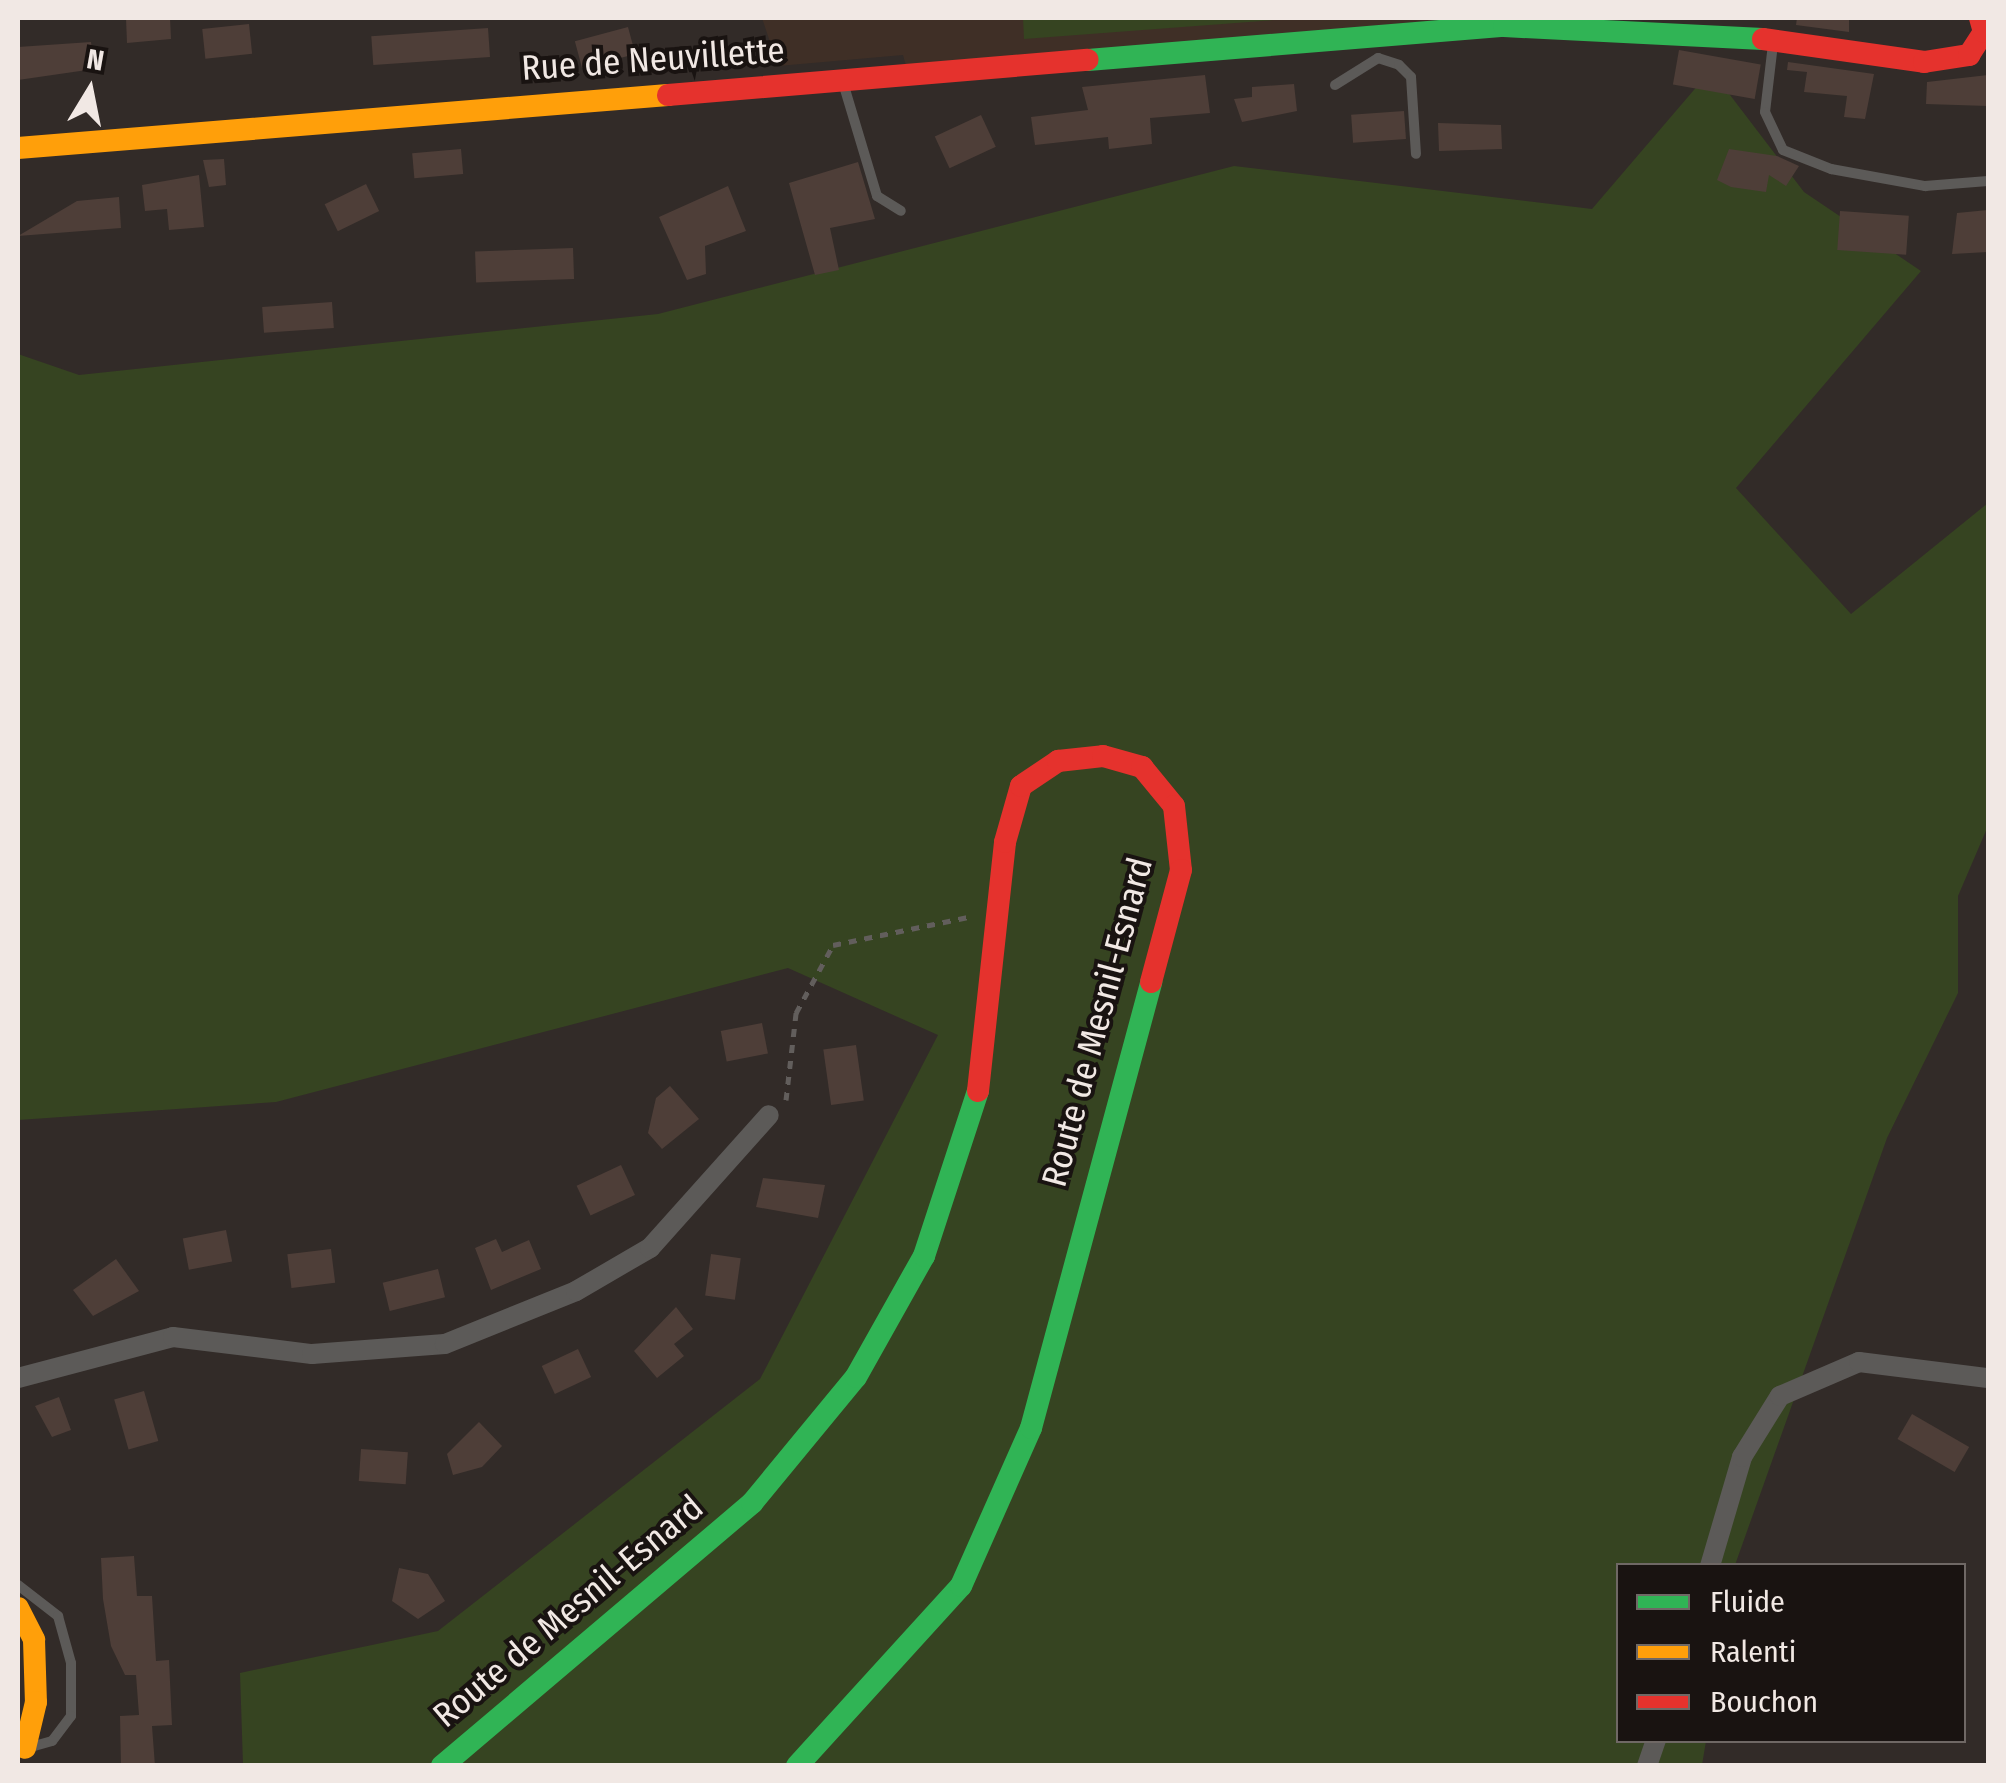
<!DOCTYPE html>
<style>
body{margin:0}
#map{position:relative;width:2006px;height:1783px;overflow:hidden;background:#322b28;font-family:"Fira Sans Condensed",sans-serif}
div>[style]{position:absolute}
.education>*{inset:0;background:#3f2f26}
.green>*{inset:0;background:#364421}
.building>*{inset:0;background:#4e3e38;transform-origin:0 0}
.path>*{height:5px;margin-top:-2.5px;transform-origin:0;background:repeating-linear-gradient(90deg,#625e5c 0 8px,transparent 0 16px)}
.lane>*{height:10px;margin:-5px;padding:0 5px;transform-origin:5px;border-radius:5px;background:#5c5a58}
.street>*{height:20px;margin:-10px;padding:0 10px;transform-origin:10px;border-radius:10px;background:#5c5a58}
.fast>*{height:22px;margin:-11px;padding:0 11px;transform-origin:11px;border-radius:11px;background:#30b455}
.slow>*{height:22px;margin:-11px;padding:0 11px;transform-origin:11px;border-radius:11px;background:#ff9f0a}
.jam>*{height:22px;margin:-11px;padding:0 11px;transform-origin:11px;border-radius:11px;background:#e5322d}
span{translate:-50% -50%;white-space:nowrap;text-align:center;line-height:1.15;-webkit-text-stroke:8px #191311;paint-order:stroke}
.street-label{font-size:35px;color:#f1e8e4}
.frame{position:absolute;inset:0;border:20px solid #f1e8e4;pointer-events:none}
.legend{position:absolute;left:1616px;top:1563px;width:350px;height:180px;box-sizing:border-box;background:#191311;border:2px solid #6f6865;margin:0;padding:12px 18px;list-style:none;font-size:30px;color:#f1e8e4}
.legend li{display:flex;align-items:center;gap:20px;height:50px}
.legend b{width:50px;border:2px solid #6f6865}
.north{position:absolute;left:40px;top:40px;width:100px;height:100px;-webkit-text-stroke:8px #191311;paint-order:stroke;rotate:10deg;font-size:28px;font-weight:700;line-height:40px;text-align:center;color:#f1e8e4}
.north::after{content:'';display:block;margin:auto;width:35px;height:45px;background:#f1e8e4;clip-path:polygon(50% 0,100% 100%,50% 72%,0 100%)}
</style>
<div id="map">
<div class="education">
<div style="clip-path:polygon(762px 18px,1463px 18px,906px 66px,903px 55px,778px 66px)"></div>
</div>
<div class="green">
<div style="clip-path:polygon(1023px 18px,1301px 18px,1024px 39px)"></div>
<div style="clip-path:polygon(1711px 70px,1804px 192px,1921px 271px,1736px 488px,1851px 614px,1988px 503px,1988px 826px,1958px 896px,1958px 993px,1887px 1138px,1735px 1565px,1618px 1566px,1618px 1740px,1706px 1741px,1702px 1765px,243px 1765px,240px 1673px,438px 1631px,760px 1379px,938px 1035px,788px 968px,276px 1102px,18px 1120px,18px 354px,79px 375px,658px 314px,1234px 166px,1592px 209px)"></div>
</div>
<div class="building">
<div style="clip-path:polygon(126px 18px,170px 18px,171px 39px,127px 43px)"></div>
<div style="clip-path:polygon(1797px 18px,1849px 18px,1849px 32px,1796px 25px)"></div>
<div style="left:249px;top:24px;width:30px;height:47px;rotate:84deg"></div>
<div style="left:628px;top:27px;width:28px;height:55px;rotate:75deg"></div>
<div style="left:488px;top:28px;width:29px;height:117px;rotate:86deg"></div>
<div style="clip-path:polygon(91px 42px,94px 69px,18px 80px,18px 47px)"></div>
<div style="left:1679px;top:50px;width:83px;height:35px;rotate:10deg"></div>
<div style="clip-path:polygon(1788px 62px,1874px 74px,1865px 119px,1844px 117px,1847px 96px,1804px 92px,1807px 72px,1787px 70px)"></div>
<div style="clip-path:polygon(1205px 75px,1210px 113px,1150px 118px,1152px 144px,1109px 149px,1108px 137px,1035px 145px,1031px 117px,1088px 110px,1082px 87px)"></div>
<div style="clip-path:polygon(1988px 75px,1988px 106px,1926px 104px,1927px 82px)"></div>
<div style="clip-path:polygon(1294px 84px,1297px 111px,1242px 122px,1234px 99px,1252px 97px,1252px 87px)"></div>
<div style="left:1404px;top:111px;width:28px;height:53px;rotate:86deg"></div>
<div style="left:981px;top:115px;width:35px;height:51px;rotate:65deg"></div>
<div style="clip-path:polygon(1438px 123px,1501px 125px,1502px 149px,1439px 151px)"></div>
<div style="left:461px;top:149px;width:25px;height:49px;rotate:85deg"></div>
<div style="clip-path:polygon(1729px 149px,1777px 156px,1799px 166px,1786px 186px,1769px 175px,1766px 192px,1731px 187px,1717px 180px)"></div>
<div style="clip-path:polygon(224px 159px,226px 185px,209px 187px,203px 160px)"></div>
<div style="clip-path:polygon(858px 162px,875px 219px,830px 228px,839px 270px,815px 275px,789px 183px)"></div>
<div style="clip-path:polygon(199px 175px,204px 227px,169px 230px,167px 209px,145px 211px,142px 185px)"></div>
<div style="left:366px;top:184px;width:30px;height:46px;rotate:64deg"></div>
<div style="clip-path:polygon(728px 186px,746px 231px,705px 246px,706px 274px,687px 280px,659px 217px)"></div>
<div style="clip-path:polygon(119px 197px,121px 228px,18px 236px,77px 201px)"></div>
<div style="clip-path:polygon(1988px 210px,1988px 252px,1952px 254px,1957px 213px)"></div>
<div style="left:1840px;top:211px;width:69px;height:39px;rotate:4deg"></div>
<div style="left:573px;top:248px;width:31px;height:98px;rotate:88deg"></div>
<div style="left:332px;top:302px;width:26px;height:70px;rotate:86deg"></div>
<div style="left:762px;top:1023px;width:31px;height:42px;rotate:79deg"></div>
<div style="left:856px;top:1045px;width:56px;height:33px;rotate:82deg"></div>
<div style="clip-path:polygon(670px 1086px,699px 1119px,662px 1149px,648px 1133px,656px 1098px)"></div>
<div style="left:621px;top:1165px;width:33px;height:49px;rotate:65deg"></div>
<div style="clip-path:polygon(763px 1178px,825px 1185px,818px 1218px,756px 1207px)"></div>
<div style="left:226px;top:1230px;width:32px;height:44px;rotate:79deg"></div>
<div style="clip-path:polygon(496px 1239px,502px 1252px,529px 1240px,541px 1269px,491px 1290px,475px 1248px)"></div>
<div style="left:331px;top:1249px;width:34px;height:44px;rotate:83deg"></div>
<div style="left:711px;top:1254px;width:30px;height:42px;rotate:8deg"></div>
<div style="clip-path:polygon(116px 1259px,139px 1291px,93px 1316px,73px 1290px)"></div>
<div style="left:438px;top:1269px;width:29px;height:57px;rotate:76deg"></div>
<div style="clip-path:polygon(676px 1307px,693px 1329px,674px 1344px,684px 1356px,657px 1378px,634px 1351px)"></div>
<div style="left:578px;top:1349px;width:31px;height:40px;rotate:65deg"></div>
<div style="left:144px;top:1391px;width:52px;height:31px;rotate:74deg"></div>
<div style="clip-path:polygon(59px 1397px,71px 1430px,52px 1437px,35px 1406px)"></div>
<div style="left:1912px;top:1414px;width:66px;height:29px;rotate:30deg"></div>
<div style="clip-path:polygon(479px 1422px,502px 1446px,482px 1467px,453px 1475px,447px 1454px)"></div>
<div style="left:361px;top:1449px;width:47px;height:32px;rotate:4deg"></div>
<div style="clip-path:polygon(134px 1556px,137px 1596px,152px 1596px,156px 1661px,169px 1660px,172px 1725px,152px 1726px,155px 1766px,121px 1766px,120px 1716px,139px 1715px,136px 1675px,125px 1675px,111px 1646px,103px 1599px,101px 1558px)"></div>
<div style="clip-path:polygon(399px 1568px,428px 1574px,445px 1601px,418px 1619px,392px 1601px)"></div>
</div>
<div class="path">
<div style="left:786px;top:1100px;width:88px;rotate:-83.4deg"></div>
<div style="left:796px;top:1013px;width:77px;rotate:-61.4deg"></div>
<div style="left:833px;top:945px;width:143px;rotate:-11.7deg"></div>
</div>
<div class="lane">
<div style="left:1773px;top:44px;width:68px;rotate:96.7deg"></div>
<div style="left:1765px;top:112px;width:42px;rotate:64.7deg"></div>
<div style="left:1783px;top:150px;width:52px;rotate:21.6deg"></div>
<div style="left:1831px;top:169px;width:96px;rotate:10.3deg"></div>
<div style="left:1925px;top:186px;width:63px;rotate:-4.5deg"></div>
<div style="left:1335px;top:85px;width:51px;rotate:-32.1deg"></div>
<div style="left:1378px;top:58px;width:22px;rotate:18deg"></div>
<div style="left:1399px;top:65px;width:17px;rotate:45deg"></div>
<div style="left:1411px;top:77px;width:77px;rotate:86.3deg"></div>
<div style="left:844px;top:86px;width:115px;rotate:73.3deg"></div>
<div style="left:877px;top:196px;width:28px;rotate:32deg"></div>
<div style="left:18px;top:1585px;width:51px;rotate:37.8deg"></div>
<div style="left:58px;top:1616px;width:49px;rotate:74.5deg"></div>
<div style="left:71px;top:1663px;width:53px;rotate:90deg"></div>
<div style="left:71px;top:1716px;width:31px;rotate:127deg"></div>
<div style="left:52px;top:1741px;width:22px;rotate:164deg"></div>
</div>
<div class="street">
<div style="left:18px;top:1378px;width:160px;rotate:-14.8deg"></div>
<div style="left:173px;top:1337px;width:140px;rotate:7deg"></div>
<div style="left:312px;top:1354px;width:133px;rotate:-4.3deg"></div>
<div style="left:445px;top:1344px;width:141px;rotate:-22deg"></div>
<div style="left:576px;top:1291px;width:86px;rotate:-30.2deg"></div>
<div style="left:650px;top:1248px;width:178px;rotate:-48.2deg"></div>
<div style="left:1710px;top:1566px;width:114px;rotate:-73.6deg"></div>
<div style="left:1742px;top:1457px;width:72px;rotate:-58.1deg"></div>
<div style="left:1780px;top:1396px;width:86px;rotate:-23.3deg"></div>
<div style="left:1859px;top:1362px;width:130px;rotate:7.1deg"></div>
<div style="left:1647px;top:1766px;width:28px;rotate:-71deg"></div>
</div>
<div class="fast">
<div style="left:1088px;top:60px;width:417px;rotate:-4.7deg"></div>
<div style="left:1504px;top:26px;width:259px;rotate:2.9deg"></div>
<div style="left:442px;top:1766px;width:407px;rotate:-40.3deg"></div>
<div style="left:752px;top:1503px;width:163px;rotate:-50.5deg"></div>
<div style="left:856px;top:1377px;width:139px;rotate:-60.7deg"></div>
<div style="left:924px;top:1256px;width:174px;rotate:-71.9deg"></div>
<div style="left:797px;top:1766px;width:244px;rotate:-47.7deg"></div>
<div style="left:961px;top:1586px;width:173px;rotate:-66.1deg"></div>
<div style="left:1031px;top:1428px;width:462px;rotate:-74.9deg"></div>
</div>
<div class="slow">
<div style="left:18px;top:148px;width:652px;rotate:-4.66deg"></div>
<div style="left:18px;top:1608px;width:36px;rotate:63deg"></div>
<div style="left:34px;top:1640px;width:62px;rotate:88.2deg"></div>
<div style="left:36px;top:1702px;width:47px;rotate:103.4deg"></div>
</div>
<div class="jam">
<div style="left:1763px;top:39px;width:163px;rotate:8.1deg"></div>
<div style="left:1924px;top:62px;width:46px;rotate:-8.8deg"></div>
<div style="left:1969px;top:55px;width:27px;rotate:-57deg"></div>
<div style="left:1984px;top:32px;width:15px;rotate:-106deg"></div>
<div style="left:668px;top:95px;width:421px;rotate:-4.8deg"></div>
<div style="left:978px;top:1091px;width:250px;rotate:-83.8deg"></div>
<div style="left:1005px;top:842px;width:58px;rotate:-74.1deg"></div>
<div style="left:1021px;top:786px;width:45px;rotate:-34deg"></div>
<div style="left:1058px;top:761px;width:45px;rotate:-6.3deg"></div>
<div style="left:1103px;top:756px;width:41px;rotate:15.8deg"></div>
<div style="left:1142px;top:767px;width:50px;rotate:50.6deg"></div>
<div style="left:1174px;top:806px;width:64px;rotate:83.8deg"></div>
<div style="left:1181px;top:870px;width:116px;rotate:105deg"></div>
</div>
<div class="street-label">
<span style="left:653px;top:59px;rotate:-4deg">Rue de Neuvillette</span>
<span style="left:1097px;top:1022px;rotate:-75deg">Route de Mesnil-Esnard</span>
<span style="left:568px;top:1611px;rotate:-40deg">Route de Mesnil-Esnard</span>
</div>
<div class="frame"></div>
<ul class="legend">
<li><b style="height:12px;background:#30b455"></b>Fluide</li>
<li><b style="height:12px;background:#ff9f0a"></b>Ralenti</li>
<li><b style="height:12px;background:#e5322d"></b>Bouchon</li>
</ul>
<div class="north">N</div>
</div>
